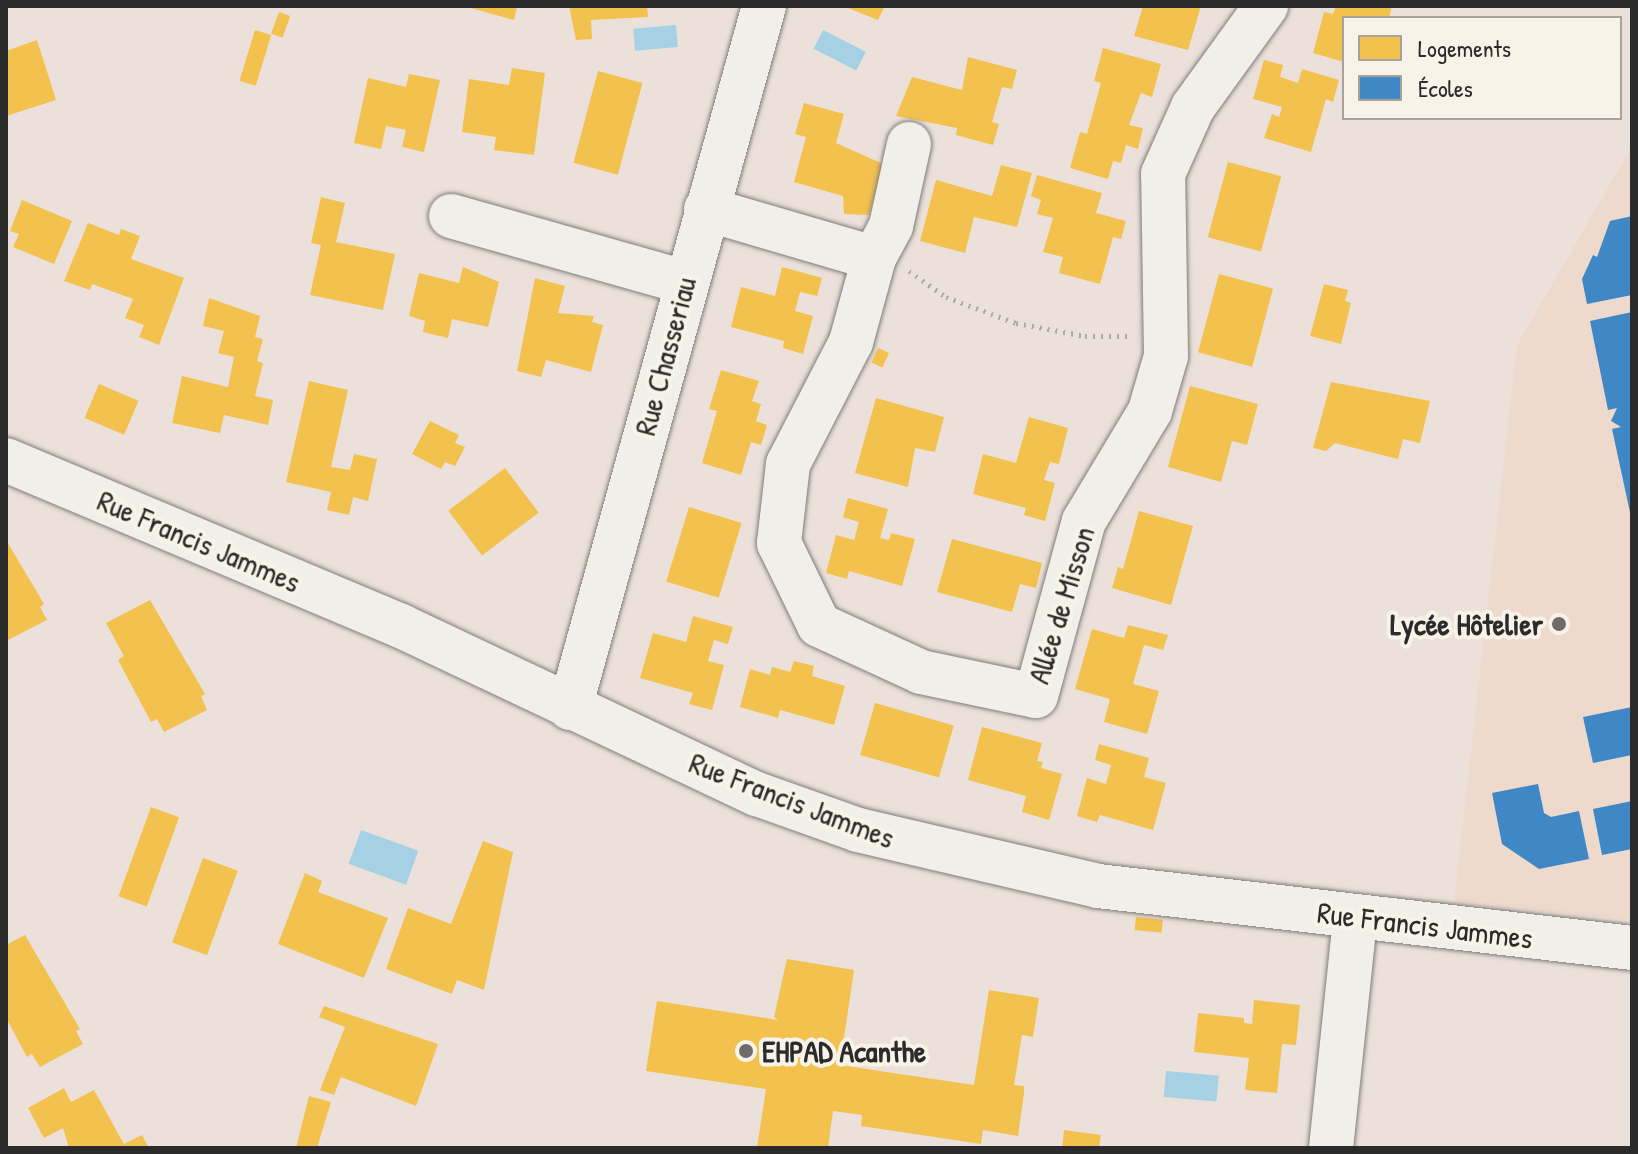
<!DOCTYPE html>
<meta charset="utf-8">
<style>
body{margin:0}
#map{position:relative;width:1638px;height:1154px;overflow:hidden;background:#ebe1da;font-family:"Patrick Hand",sans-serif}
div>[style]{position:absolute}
.built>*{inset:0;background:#eed9cd}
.water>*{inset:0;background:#a6d1e4;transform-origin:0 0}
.homes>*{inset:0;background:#f2c14e;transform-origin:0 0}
.schools>*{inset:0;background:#3f88c5}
.path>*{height:5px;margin-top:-2.5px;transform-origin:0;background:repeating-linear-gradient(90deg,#adaba8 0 2px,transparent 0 8px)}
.roads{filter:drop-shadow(0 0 2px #817d7a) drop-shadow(0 0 2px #817d7a)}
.minor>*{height:44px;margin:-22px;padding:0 22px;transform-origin:22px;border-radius:22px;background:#f1efea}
.dots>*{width:22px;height:22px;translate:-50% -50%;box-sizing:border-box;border:4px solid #f7f3e8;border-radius:50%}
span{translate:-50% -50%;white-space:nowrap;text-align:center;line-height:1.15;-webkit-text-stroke:8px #f7f3e8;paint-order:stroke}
.street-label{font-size:30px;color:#2b2b2b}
.poi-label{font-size:30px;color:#2b2b2b;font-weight:700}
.right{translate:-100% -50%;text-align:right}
.left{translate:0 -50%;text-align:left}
.frame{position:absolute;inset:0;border:8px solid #2b2b2b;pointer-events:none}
.legend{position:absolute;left:1342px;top:16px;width:280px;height:104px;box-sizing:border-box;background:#f7f3e8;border:2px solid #a5a39c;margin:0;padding:10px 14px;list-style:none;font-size:24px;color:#2b2b2b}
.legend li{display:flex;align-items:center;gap:16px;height:40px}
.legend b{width:40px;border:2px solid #a5a39c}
</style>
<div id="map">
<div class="built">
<div style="clip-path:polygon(1632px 146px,1632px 920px,1454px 903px,1517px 345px)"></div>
</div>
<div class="water">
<div style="left:676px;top:25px;width:22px;height:43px;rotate:85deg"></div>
<div style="left:823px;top:30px;width:48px;height:21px;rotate:27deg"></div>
<div style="left:361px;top:830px;width:61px;height:36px;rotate:20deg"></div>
<div style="left:1166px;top:1071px;width:53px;height:26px;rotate:5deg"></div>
</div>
<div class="homes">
<div style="clip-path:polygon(517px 6px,514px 20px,471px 8px,472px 6px)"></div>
<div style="clip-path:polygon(569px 6px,647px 6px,648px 17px,591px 20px,592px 39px,576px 40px)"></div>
<div style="clip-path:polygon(843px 6px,885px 6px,878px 20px)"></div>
<div style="clip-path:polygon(1143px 6px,1201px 6px,1188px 50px,1134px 36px)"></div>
<div style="clip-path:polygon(1336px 6px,1392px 6px,1389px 18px,1344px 18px,1344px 62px,1313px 53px,1324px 12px,1333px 14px)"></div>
<div style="left:279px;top:12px;width:12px;height:23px;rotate:20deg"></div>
<div style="left:255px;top:30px;width:17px;height:53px;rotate:17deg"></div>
<div style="clip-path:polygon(37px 40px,56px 100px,6px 116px,6px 51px)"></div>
<div style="clip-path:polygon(1103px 48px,1161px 64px,1152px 97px,1141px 93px,1129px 125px,1143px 128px,1138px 149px,1126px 145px,1121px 163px,1113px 161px,1108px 179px,1070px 168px,1080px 132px,1087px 134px,1101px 83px,1094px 81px)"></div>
<div style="clip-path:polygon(968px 57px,1017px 70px,1012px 89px,1002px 87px,992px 122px,999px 124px,993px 145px,956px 135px,957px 128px,896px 116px,912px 77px,962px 90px)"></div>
<div style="clip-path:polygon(1264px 60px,1283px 65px,1280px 77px,1298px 83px,1302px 69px,1339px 80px,1333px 102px,1326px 99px,1311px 152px,1264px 138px,1272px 114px,1279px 117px,1282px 107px,1253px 99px)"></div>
<div style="clip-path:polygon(512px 68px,545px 73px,534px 155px,494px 150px,496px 137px,462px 132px,469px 79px,509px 85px)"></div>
<div style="left:598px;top:71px;width:46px;height:95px;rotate:15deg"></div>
<div style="clip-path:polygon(409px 74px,440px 80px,424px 152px,402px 147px,406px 130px,386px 126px,381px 149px,354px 143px,368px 78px,406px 87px)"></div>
<div style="clip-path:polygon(804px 103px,844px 114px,836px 143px,883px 164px,869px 215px,844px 214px,843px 196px,794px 182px,806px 137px,795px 134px)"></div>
<div style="left:1228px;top:162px;width:55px;height:78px;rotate:15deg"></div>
<div style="clip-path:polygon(1001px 165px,1032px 173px,1017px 227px,974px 217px,965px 253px,920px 241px,936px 180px,992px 196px)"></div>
<div style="clip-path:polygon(1037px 175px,1102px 193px,1096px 213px,1126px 221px,1121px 239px,1113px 237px,1100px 284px,1059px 273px,1063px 257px,1043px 252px,1053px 218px,1037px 214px,1041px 200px,1031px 196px)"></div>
<div style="clip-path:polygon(321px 197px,345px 203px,336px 242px,395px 254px,383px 310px,310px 295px,321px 245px,311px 243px)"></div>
<div style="clip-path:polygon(22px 200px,72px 221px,54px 264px,13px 247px,19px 234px,10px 231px)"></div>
<div style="clip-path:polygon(88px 223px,119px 235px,121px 229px,140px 236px,131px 259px,184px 278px,159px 345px,139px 337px,144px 325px,125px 318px,133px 299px,92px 284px,90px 290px,64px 281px)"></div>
<div style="clip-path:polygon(463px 267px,499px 282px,488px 327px,452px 319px,448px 338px,423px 332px,425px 321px,409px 316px,419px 273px,459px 283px)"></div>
<div style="clip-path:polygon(782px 267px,822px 278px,817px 296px,800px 292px,795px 311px,813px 316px,803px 354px,783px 348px,784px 341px,731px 327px,741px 287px,775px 296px)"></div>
<div style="left:1219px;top:274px;width:56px;height:81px;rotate:15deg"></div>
<div style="clip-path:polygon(535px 278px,565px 286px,558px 313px,594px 316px,592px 322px,603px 325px,591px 372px,546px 360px,541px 377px,517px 371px)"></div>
<div style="clip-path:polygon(1324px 284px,1348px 290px,1345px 301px,1351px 303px,1341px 344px,1310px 336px)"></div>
<div style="clip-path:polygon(209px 298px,260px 316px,255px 337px,263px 339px,257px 361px,263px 363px,255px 396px,273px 400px,268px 425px,224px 415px,220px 433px,172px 423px,182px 376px,228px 387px,234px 357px,218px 353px,224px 331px,203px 326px)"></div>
<div style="left:878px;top:348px;width:12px;height:16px;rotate:24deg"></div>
<div style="clip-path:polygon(721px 370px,759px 381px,752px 401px,761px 404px,756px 421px,767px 425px,761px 445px,751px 442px,741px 475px,702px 463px,717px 411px,709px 409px)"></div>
<div style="clip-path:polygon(309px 381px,348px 390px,331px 467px,350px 470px,354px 454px,377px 459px,368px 501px,353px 497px,349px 515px,327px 510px,331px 492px,286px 482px)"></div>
<div style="clip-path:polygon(1331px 382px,1430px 401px,1420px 443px,1403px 439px,1398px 459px,1335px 443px,1326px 451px,1313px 448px)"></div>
<div style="left:99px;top:384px;width:43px;height:37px;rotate:23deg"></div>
<div style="clip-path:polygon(1190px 386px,1258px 404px,1247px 445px,1232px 441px,1221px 482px,1168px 467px)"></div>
<div style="clip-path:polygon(876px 398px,944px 417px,935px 452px,915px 448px,908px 487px,855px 473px)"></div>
<div style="clip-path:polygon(1029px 417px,1068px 428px,1059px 464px,1050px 462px,1044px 480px,1055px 483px,1045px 521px,1024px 515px,1026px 508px,973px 494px,983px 454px,1016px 463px)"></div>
<div style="clip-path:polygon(430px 421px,459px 435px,455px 443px,465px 447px,455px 466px,445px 462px,441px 469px,412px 454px)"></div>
<div style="left:505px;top:468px;width:56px;height:71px;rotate:53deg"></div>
<div style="clip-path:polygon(848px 498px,888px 509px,880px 538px,889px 540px,891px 533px,915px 539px,902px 586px,849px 571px,847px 579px,826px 573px,836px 535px,854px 540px,859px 522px,843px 517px)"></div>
<div style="left:689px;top:507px;width:55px;height:78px;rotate:17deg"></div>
<div style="clip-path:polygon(1139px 511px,1193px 526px,1171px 605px,1112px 588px,1118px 567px,1123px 569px)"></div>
<div style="clip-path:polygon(952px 539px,1042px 563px,1036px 588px,1020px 584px,1012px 612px,937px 592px)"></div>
<div style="clip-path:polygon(6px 540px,44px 604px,40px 607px,47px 620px,6px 641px)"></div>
<div style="clip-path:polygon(150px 600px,205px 694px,201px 696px,207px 710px,164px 732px,157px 719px,151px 722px,118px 660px,124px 656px,106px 623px)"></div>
<div style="clip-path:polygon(693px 616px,733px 627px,728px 644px,714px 640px,708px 661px,724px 665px,712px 710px,689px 704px,693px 693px,640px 678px,653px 633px,686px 642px)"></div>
<div style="clip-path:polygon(1128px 625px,1168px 635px,1163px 650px,1144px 645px,1133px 684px,1159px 691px,1147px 734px,1104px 722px,1110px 699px,1075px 689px,1092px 629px,1124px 638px)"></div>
<div style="clip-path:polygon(794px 661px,814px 666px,812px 676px,845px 686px,834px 725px,780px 710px,778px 718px,740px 707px,750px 669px,770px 675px,772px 667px,790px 672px)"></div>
<div style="left:875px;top:703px;width:82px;height:54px;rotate:16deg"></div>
<div style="clip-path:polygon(982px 727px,1042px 743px,1037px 761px,1043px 762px,1041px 768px,1062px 774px,1049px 820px,1022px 812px,1026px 796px,968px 780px)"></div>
<div style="clip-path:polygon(1099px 744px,1149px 758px,1144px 777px,1166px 783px,1153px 830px,1100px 815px,1097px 822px,1077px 816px,1087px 778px,1106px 784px,1111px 765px,1095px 760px)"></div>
<div style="left:151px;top:807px;width:30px;height:95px;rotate:20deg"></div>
<div style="clip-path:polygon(483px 841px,513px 852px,484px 990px,457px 980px,452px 994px,386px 969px,408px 908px,451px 924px)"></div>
<div style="left:203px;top:858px;width:37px;height:90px;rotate:20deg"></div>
<div style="clip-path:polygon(305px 873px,322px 881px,318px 892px,388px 918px,364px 978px,278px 944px)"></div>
<div style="left:1136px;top:917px;width:27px;height:13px;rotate:6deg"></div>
<div style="clip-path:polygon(25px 935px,80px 1029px,76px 1031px,83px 1044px,40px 1067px,32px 1054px,27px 1057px,6px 1018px,6px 945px)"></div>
<div style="clip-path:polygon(787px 959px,854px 970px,840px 1065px,974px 1085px,989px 990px,1039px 998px,1033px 1037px,1022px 1035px,1014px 1085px,1024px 1086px,1024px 1093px,1018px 1136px,983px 1130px,981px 1144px,861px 1126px,862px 1115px,833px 1111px,828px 1148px,757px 1148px,766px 1089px,646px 1071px,657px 1001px,778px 1020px,774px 1017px)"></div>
<div style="clip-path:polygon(1254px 1000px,1300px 1005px,1296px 1045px,1282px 1044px,1277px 1093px,1245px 1090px,1249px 1058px,1194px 1052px,1198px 1013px,1244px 1018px,1244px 1023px,1252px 1024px)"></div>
<div style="clip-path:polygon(324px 1006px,438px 1044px,416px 1106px,341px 1077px,334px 1095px,320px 1090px,345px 1027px,319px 1017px)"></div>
<div style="clip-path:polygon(64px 1088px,71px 1102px,94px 1090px,124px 1144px,142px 1135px,149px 1148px,69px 1148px,63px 1128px,44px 1138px,28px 1108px)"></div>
<div style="clip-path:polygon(309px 1096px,331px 1102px,317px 1148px,296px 1148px)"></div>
<div style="clip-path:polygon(1064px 1130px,1101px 1135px,1099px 1148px,1062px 1148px)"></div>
</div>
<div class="schools">
<div style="clip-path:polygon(1632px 216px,1632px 295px,1587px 304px,1582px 279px,1593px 255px,1597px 257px,1610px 221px)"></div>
<div style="clip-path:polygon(1632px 312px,1632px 517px,1631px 517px,1612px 429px,1621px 427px,1611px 421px,1617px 408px,1608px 410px,1590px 321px)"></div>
<div style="clip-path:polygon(1632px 707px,1632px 755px,1593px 763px,1583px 717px)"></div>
<div style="clip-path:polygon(1538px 784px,1544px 813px,1551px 817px,1579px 811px,1589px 859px,1539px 869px,1502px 844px,1492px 793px)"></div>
<div style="clip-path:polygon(1632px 801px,1632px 849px,1602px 855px,1593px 809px)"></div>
</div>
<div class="path">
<div style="left:909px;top:271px;width:45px;rotate:35.1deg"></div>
<div style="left:946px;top:297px;width:75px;rotate:20.4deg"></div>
<div style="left:1016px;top:323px;width:70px;rotate:10.7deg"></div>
<div style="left:1085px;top:336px;width:44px"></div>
</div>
<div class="roads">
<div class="minor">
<div style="left:706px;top:209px;width:175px;rotate:16.3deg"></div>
<div style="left:874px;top:258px;width:87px;rotate:105.3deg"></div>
<div style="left:851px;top:342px;width:137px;rotate:117.3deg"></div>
<div style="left:788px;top:464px;width:80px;rotate:96.5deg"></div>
<div style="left:779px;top:543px;width:91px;rotate:64deg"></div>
<div style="left:819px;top:625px;width:112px;rotate:24.7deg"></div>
<div style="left:921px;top:672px;width:117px;rotate:11.8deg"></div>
<div style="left:1036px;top:696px;width:181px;rotate:-74.7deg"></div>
<div style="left:1084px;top:521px;width:128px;rotate:-59deg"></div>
<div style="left:1150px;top:411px;width:57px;rotate:-73.8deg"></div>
<div style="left:1166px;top:356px;width:182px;rotate:-90.9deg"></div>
<div style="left:1163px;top:174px;width:73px;rotate:-65.9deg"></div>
<div style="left:1193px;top:107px;width:125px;rotate:-54.1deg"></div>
<div style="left:451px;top:216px;width:243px;rotate:15.8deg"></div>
<div style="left:874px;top:258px;width:36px;rotate:-62deg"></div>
<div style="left:891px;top:226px;width:84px;rotate:-77.6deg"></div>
<div style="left:6px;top:460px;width:428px;rotate:22.8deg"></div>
<div style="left:401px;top:626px;width:394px;rotate:25.3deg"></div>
<div style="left:757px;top:794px;width:107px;rotate:19.6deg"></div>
<div style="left:858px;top:830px;width:246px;rotate:13.1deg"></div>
<div style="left:1098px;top:886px;width:538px;rotate:6.62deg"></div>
<div style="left:570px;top:708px;width:728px;rotate:-74.55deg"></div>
<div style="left:1331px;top:1148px;width:231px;rotate:-84deg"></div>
</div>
</div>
<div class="dots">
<div style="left:1559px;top:624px;background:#6e6b68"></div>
<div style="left:746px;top:1051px;background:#6e6b68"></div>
</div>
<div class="street-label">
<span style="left:665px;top:356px;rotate:-75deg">Rue Chasseriau</span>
<span style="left:199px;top:541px;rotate:23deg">Rue Francis Jammes</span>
<span style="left:1061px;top:605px;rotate:-73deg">Allée de Misson</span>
<span style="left:792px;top:800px;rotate:21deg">Rue Francis Jammes</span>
<span style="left:1425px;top:925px;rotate:7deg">Rue Francis Jammes</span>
</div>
<div class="poi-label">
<span class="right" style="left:1543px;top:624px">Lycée Hôtelier</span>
<span class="left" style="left:762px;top:1051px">EHPAD Acanthe</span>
</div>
<div class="frame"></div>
<ul class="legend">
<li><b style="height:22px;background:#f2c14e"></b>Logements</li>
<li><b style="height:22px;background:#3f88c5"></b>Écoles</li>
</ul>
</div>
